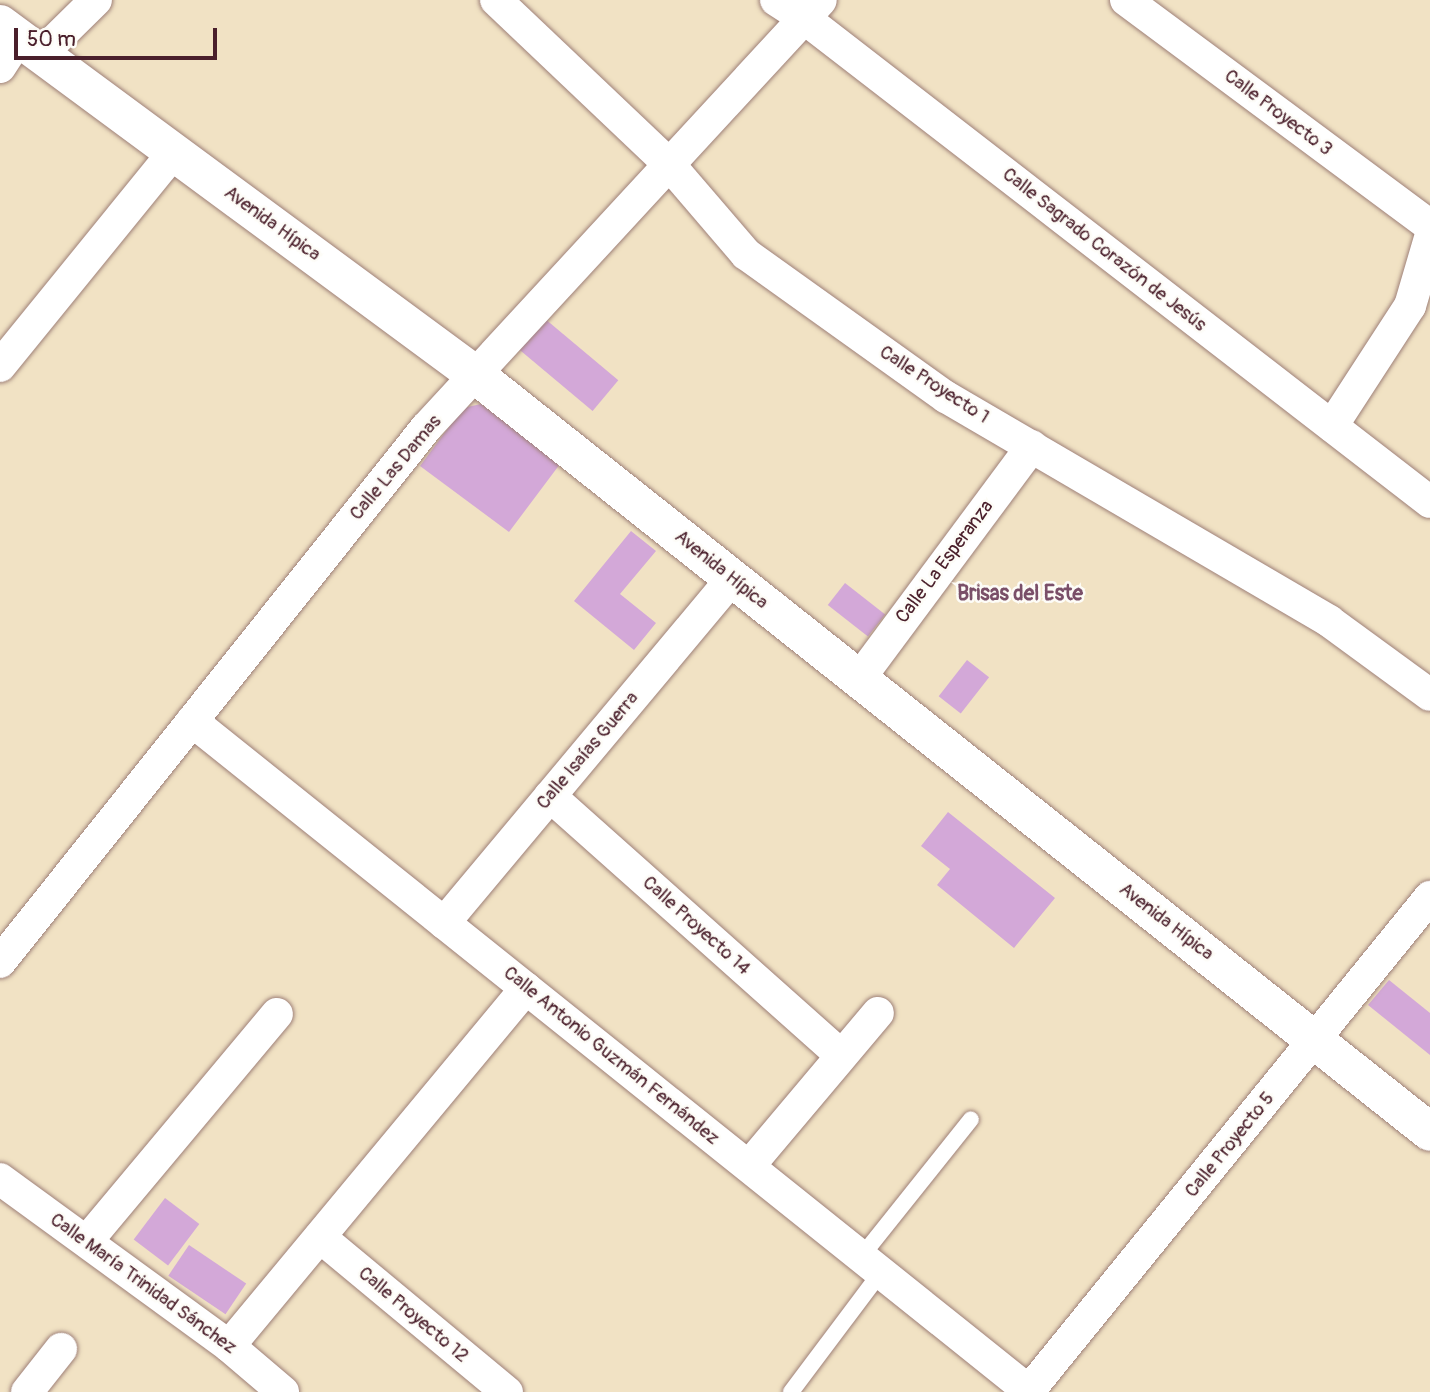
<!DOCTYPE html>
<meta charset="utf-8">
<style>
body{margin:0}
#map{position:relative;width:1430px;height:1392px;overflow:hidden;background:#f1e2c4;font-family:Pangolin,sans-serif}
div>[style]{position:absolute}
.building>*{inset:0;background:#d3a8d8;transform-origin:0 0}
.roads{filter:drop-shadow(0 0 2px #9e8078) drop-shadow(0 0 2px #9e8078)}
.service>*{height:16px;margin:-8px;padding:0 8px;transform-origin:8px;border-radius:8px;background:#fff}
.minor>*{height:32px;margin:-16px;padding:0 16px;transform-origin:16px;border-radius:16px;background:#fff}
.tertiary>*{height:38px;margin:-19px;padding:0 19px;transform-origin:19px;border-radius:19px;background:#fff}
span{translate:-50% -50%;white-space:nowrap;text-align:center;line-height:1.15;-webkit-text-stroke:5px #fdfcf7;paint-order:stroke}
.street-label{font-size:19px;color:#4a1f2b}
.neighbourhood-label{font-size:21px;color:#7a4f68;font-weight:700}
.scale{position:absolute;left:14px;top:28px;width:203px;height:32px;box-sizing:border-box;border:4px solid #4a1f2b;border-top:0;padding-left:9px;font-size:21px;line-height:24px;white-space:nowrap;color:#4a1f2b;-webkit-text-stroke:5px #fdfcf7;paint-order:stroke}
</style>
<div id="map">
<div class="building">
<div style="left:544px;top:318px;width:97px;height:40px;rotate:40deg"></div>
<div style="clip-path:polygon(481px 404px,560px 464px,509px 532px,420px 466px,463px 408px)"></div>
<div style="clip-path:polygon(631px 531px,656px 551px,620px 594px,656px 623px,634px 650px,574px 601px)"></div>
<div style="left:845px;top:583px;width:51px;height:28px;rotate:38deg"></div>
<div style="left:967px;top:660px;width:28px;height:46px;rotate:38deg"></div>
<div style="clip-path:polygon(948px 812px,1055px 898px,1014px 948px,937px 885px,950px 869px,921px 846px)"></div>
<div style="clip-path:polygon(1389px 980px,1430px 1013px,1430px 1055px,1368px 1005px)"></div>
<div style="left:165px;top:1198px;width:43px;height:52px;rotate:37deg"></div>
<div style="left:189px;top:1245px;width:69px;height:37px;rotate:34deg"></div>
</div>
<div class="roads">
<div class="service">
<div style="left:861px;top:1257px;width:176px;rotate:-51.4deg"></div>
<div style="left:791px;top:1392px;width:150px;rotate:-53.1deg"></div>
</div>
<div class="minor">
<div style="left:496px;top:0;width:237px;rotate:43.5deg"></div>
<div style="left:668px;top:163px;width:120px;rotate:49.4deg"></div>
<div style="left:746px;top:254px;width:246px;rotate:35.6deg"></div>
<div style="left:946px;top:397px;width:444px;rotate:30.3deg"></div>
<div style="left:1329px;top:621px;width:125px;rotate:36.2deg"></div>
<div style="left:776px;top:0;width:33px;rotate:33deg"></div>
<div style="left:804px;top:18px;width:791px;rotate:37.71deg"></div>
<div style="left:1126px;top:0;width:379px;rotate:36.6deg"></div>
<div style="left:41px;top:54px;width:77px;rotate:-44.5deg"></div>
<div style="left:0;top:67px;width:35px;rotate:-57deg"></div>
<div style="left:0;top:366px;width:276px;rotate:-50.9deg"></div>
<div style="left:1332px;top:426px;width:143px;rotate:-57deg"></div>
<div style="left:1410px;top:306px;width:71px;rotate:-73.6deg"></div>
<div style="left:859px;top:679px;width:290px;rotate:-53.4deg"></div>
<div style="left:192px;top:721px;width:1074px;rotate:38.68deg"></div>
<div style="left:550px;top:796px;width:390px;rotate:41.7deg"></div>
<div style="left:444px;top:923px;width:449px;rotate:-50.1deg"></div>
<div style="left:0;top:962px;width:683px;rotate:-51.42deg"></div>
<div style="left:426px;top:428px;width:582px;rotate:-47.3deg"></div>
<div style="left:749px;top:1166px;width:200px;rotate:-49.9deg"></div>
<div style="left:0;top:1179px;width:283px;rotate:36.1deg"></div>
<div style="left:229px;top:1346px;width:71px;rotate:40.4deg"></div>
<div style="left:320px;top:1237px;width:243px;rotate:39.7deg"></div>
<div style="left:87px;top:1241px;width:296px;rotate:-50.1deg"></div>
<div style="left:229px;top:1346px;width:465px;rotate:-50.3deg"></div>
<div style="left:27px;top:1392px;width:55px;rotate:-51.7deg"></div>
<div style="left:1028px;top:1392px;width:638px;rotate:-50.92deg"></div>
</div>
<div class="tertiary">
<div style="left:0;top:24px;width:593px;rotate:36.43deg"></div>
<div style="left:477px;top:376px;width:1216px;rotate:38.42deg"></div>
</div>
</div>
<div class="street-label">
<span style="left:1278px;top:113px;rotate:37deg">Calle Proyecto 3</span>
<span style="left:272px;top:224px;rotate:36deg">Avenida Hípica</span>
<span style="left:1104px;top:250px;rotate:38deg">Calle Sagrado Corazón de Jesús</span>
<span style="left:934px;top:385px;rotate:33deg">Calle Proyecto 1</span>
<span style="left:396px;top:468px;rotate:-50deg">Calle Las Damas</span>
<span style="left:945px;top:562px;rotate:-53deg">Calle La Esperanza</span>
<span style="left:721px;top:570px;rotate:39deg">Avenida Hípica</span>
<span style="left:588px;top:751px;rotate:-50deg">Calle Isaías Guerra</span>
<span style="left:1166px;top:922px;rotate:38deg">Avenida Hípica</span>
<span style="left:696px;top:926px;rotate:42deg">Calle Proyecto 14</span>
<span style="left:611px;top:1056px;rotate:39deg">Calle Antonio Guzmán Fernández</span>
<span style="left:1230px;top:1145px;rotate:-51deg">Calle Proyecto 5</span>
<span style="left:143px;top:1284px;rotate:36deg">Calle María Trinidad Sánchez</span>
<span style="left:413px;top:1315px;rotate:40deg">Calle Proyecto 12</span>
</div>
<div class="neighbourhood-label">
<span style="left:1020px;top:594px">Brisas del Este</span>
</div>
<div class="scale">50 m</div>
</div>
